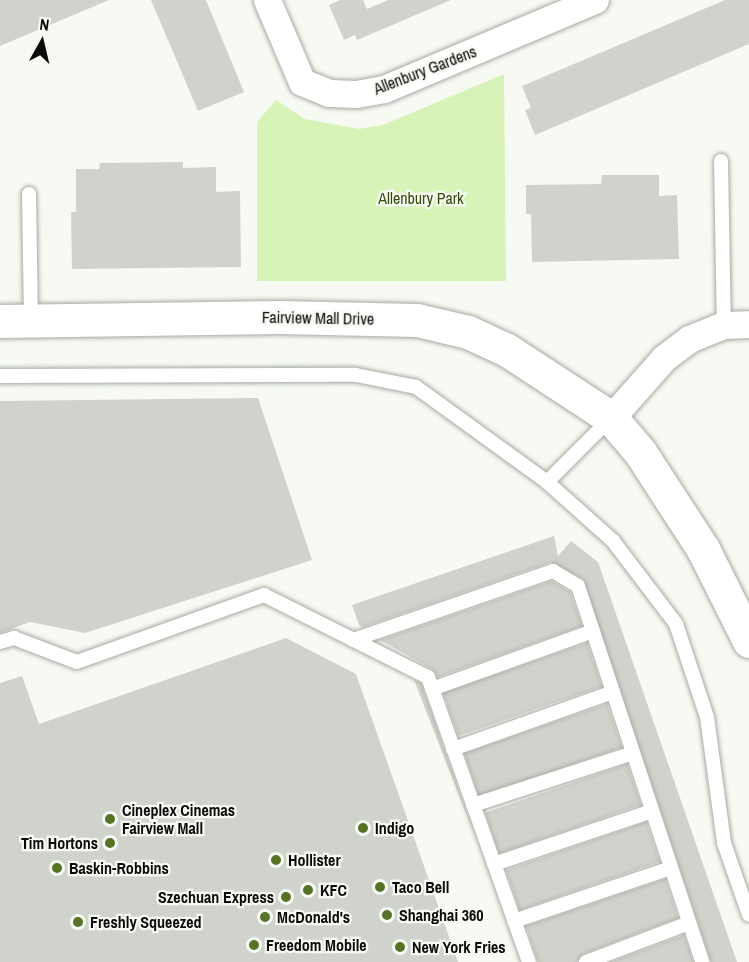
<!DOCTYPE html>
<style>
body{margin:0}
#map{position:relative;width:749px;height:962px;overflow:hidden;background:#f6faf2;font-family:"Archivo Narrow",sans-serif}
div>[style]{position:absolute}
.green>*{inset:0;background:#d8f3b7}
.building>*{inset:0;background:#d0d3cc;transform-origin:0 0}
.roads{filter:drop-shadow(0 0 2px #a7aaa3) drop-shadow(0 0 2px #a7aaa3)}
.lane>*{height:14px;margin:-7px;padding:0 7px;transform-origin:7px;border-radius:7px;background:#fff}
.street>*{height:27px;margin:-13.5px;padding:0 13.5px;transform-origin:13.5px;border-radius:13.5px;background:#fff}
.secondary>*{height:33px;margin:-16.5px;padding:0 16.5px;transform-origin:16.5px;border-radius:16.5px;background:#fff}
.dots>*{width:16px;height:16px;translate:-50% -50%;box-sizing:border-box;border:3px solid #f6faf2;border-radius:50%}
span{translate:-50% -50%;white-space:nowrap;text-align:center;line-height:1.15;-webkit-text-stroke:4.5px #f6faf2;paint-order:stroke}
.street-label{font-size:16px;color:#0b0c0a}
.park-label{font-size:16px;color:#344a0b}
.poi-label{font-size:16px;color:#0b0c0a;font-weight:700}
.left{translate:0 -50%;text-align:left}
.right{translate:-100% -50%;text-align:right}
.north{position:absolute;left:12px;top:12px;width:60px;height:60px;-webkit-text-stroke:4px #f6faf2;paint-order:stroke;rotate:8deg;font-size:16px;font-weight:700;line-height:24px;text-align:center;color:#0b0c0a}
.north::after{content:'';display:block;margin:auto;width:21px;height:27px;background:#0b0c0a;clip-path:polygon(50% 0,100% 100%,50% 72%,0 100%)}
</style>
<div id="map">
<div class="green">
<div style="clip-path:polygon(504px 74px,506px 281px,257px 281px,257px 122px,276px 100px,305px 119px,359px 129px,383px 125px)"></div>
</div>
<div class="building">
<div style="clip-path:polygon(0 0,109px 0,0 46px)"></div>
<div style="clip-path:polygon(151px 0,206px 0,244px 92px,198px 111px)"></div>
<div style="clip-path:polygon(340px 0,363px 0,367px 9px,388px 0,451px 0,357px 40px,355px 35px,344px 40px,329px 5px)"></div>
<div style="clip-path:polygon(725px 0,749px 0,749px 44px,535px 135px,525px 110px,531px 108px,522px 86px)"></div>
<div style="clip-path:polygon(183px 162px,183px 168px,216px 167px,216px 192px,240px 191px,241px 267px,72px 269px,71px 212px,76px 212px,76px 169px,99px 169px,100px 163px)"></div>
<div style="clip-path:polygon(602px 175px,659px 175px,659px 196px,677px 195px,679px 259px,532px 262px,531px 214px,526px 214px,526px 185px,601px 184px)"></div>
<div style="clip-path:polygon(258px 398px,312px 560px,85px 633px,30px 622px,0 633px,0 401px)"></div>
<div style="clip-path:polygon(554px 536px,558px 556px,571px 541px,598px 562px,737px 962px,711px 962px,583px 579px,551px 562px,363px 627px,359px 625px,352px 605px)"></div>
<div style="clip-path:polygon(552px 581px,570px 592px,582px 626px,438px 677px,432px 669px,380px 640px)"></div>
<div style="clip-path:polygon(286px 638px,356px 674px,458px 962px,0 962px,0 683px,22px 676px,39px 724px)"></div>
<div style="left:587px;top:643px;width:46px;height:152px;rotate:71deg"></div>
<div style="clip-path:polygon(414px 680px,421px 683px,474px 834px)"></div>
<div style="left:607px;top:704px;width:46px;height:151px;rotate:71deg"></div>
<div style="left:627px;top:764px;width:43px;height:150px;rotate:71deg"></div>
<div style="left:646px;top:822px;width:42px;height:148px;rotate:71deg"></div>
<div style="clip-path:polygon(665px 879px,678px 918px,583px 954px,577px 962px,538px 962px,526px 926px)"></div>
<div style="clip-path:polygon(684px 935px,693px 962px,611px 962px)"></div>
</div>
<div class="roads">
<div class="lane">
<div style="left:721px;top:161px;width:164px;rotate:89deg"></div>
<div style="left:29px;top:194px;width:126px;rotate:89.1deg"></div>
<div style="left:0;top:376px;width:356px;rotate:-0.2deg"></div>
<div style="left:356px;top:375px;width:61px;rotate:11.3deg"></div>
<div style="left:416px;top:387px;width:162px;rotate:35.9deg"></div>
<div style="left:547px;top:482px;width:89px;rotate:41.8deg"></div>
<div style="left:613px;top:541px;width:104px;rotate:52.8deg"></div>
<div style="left:676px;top:624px;width:98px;rotate:71.6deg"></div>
<div style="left:707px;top:717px;width:127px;rotate:82.3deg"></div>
<div style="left:724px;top:843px;width:76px;rotate:70.9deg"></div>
<div style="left:547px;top:482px;width:91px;rotate:-45deg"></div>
<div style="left:353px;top:640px;width:212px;rotate:-19deg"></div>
<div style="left:553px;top:571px;width:29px;rotate:31deg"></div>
<div style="left:578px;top:586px;width:396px;rotate:71.7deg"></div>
<div style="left:0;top:642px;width:15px;rotate:-16deg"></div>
<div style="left:14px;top:638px;width:67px;rotate:20.9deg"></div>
<div style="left:77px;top:662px;width:199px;rotate:-19.7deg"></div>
<div style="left:264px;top:595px;width:183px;rotate:26.6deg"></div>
<div style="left:428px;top:677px;width:302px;rotate:70.5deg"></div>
<div style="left:432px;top:689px;width:171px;rotate:-19.8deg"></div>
<div style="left:453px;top:749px;width:170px;rotate:-19.6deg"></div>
<div style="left:473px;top:805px;width:168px;rotate:-18deg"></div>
<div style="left:494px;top:864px;width:167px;rotate:-18.5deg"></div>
<div style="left:514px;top:921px;width:166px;rotate:-18.7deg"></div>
<div style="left:586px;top:962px;width:110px;rotate:-20.7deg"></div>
</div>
<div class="street">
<div style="left:267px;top:0;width:89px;rotate:66.9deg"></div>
<div style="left:302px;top:82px;width:29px;rotate:22deg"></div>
<div style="left:329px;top:93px;width:27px;rotate:2deg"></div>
<div style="left:356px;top:94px;width:28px;rotate:-10deg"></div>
<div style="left:384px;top:89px;width:229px;rotate:-22.9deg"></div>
<div style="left:611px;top:418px;width:80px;rotate:-48.5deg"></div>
<div style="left:664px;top:358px;width:31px;rotate:-37deg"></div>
<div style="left:689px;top:339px;width:38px;rotate:-22deg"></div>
<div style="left:724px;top:325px;width:25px;rotate:-2deg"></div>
</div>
<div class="secondary">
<div style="left:0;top:321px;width:279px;rotate:-0.8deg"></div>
<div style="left:279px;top:317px;width:138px;rotate:1.2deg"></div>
<div style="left:417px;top:320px;width:52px;rotate:13.2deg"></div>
<div style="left:468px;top:332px;width:43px;rotate:24.8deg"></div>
<div style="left:507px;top:350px;width:124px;rotate:33.2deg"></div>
<div style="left:611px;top:418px;width:45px;rotate:49.5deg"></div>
<div style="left:640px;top:452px;width:116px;rotate:57deg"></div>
<div style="left:703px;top:549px;width:103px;rotate:63.4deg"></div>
</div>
</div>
<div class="dots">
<div style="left:110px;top:819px;background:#567227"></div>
<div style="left:363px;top:828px;background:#567227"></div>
<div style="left:110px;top:843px;background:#567227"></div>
<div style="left:276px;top:860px;background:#567227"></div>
<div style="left:57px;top:868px;background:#567227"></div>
<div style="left:380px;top:887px;background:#567227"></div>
<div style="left:308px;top:890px;background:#567227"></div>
<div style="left:286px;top:897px;background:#567227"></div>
<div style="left:387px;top:915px;background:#567227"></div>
<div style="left:265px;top:917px;background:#567227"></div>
<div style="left:78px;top:922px;background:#567227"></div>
<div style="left:254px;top:945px;background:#567227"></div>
<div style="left:400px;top:947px;background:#567227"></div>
</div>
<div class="street-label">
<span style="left:425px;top:70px;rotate:-21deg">Allenbury Gardens</span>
<span style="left:318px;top:318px;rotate:1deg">Fairview Mall Drive</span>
</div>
<div class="park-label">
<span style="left:421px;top:198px">Allenbury Park</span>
</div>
<div class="poi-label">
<span class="left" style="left:122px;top:819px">Cineplex Cinemas<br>Fairview Mall</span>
<span class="left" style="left:375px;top:828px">Indigo</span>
<span class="right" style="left:98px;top:843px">Tim Hortons</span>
<span class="left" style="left:288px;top:860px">Hollister</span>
<span class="left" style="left:69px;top:868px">Baskin-Robbins</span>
<span class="left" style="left:392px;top:887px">Taco Bell</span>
<span class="left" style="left:320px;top:890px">KFC</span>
<span class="right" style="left:274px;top:897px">Szechuan Express</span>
<span class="left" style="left:399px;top:915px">Shanghai 360</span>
<span class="left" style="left:277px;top:917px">McDonald's</span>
<span class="left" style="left:90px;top:922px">Freshly Squeezed</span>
<span class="left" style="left:266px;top:945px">Freedom Mobile</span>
<span class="left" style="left:412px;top:947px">New York Fries</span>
</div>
<div class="north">N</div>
</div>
